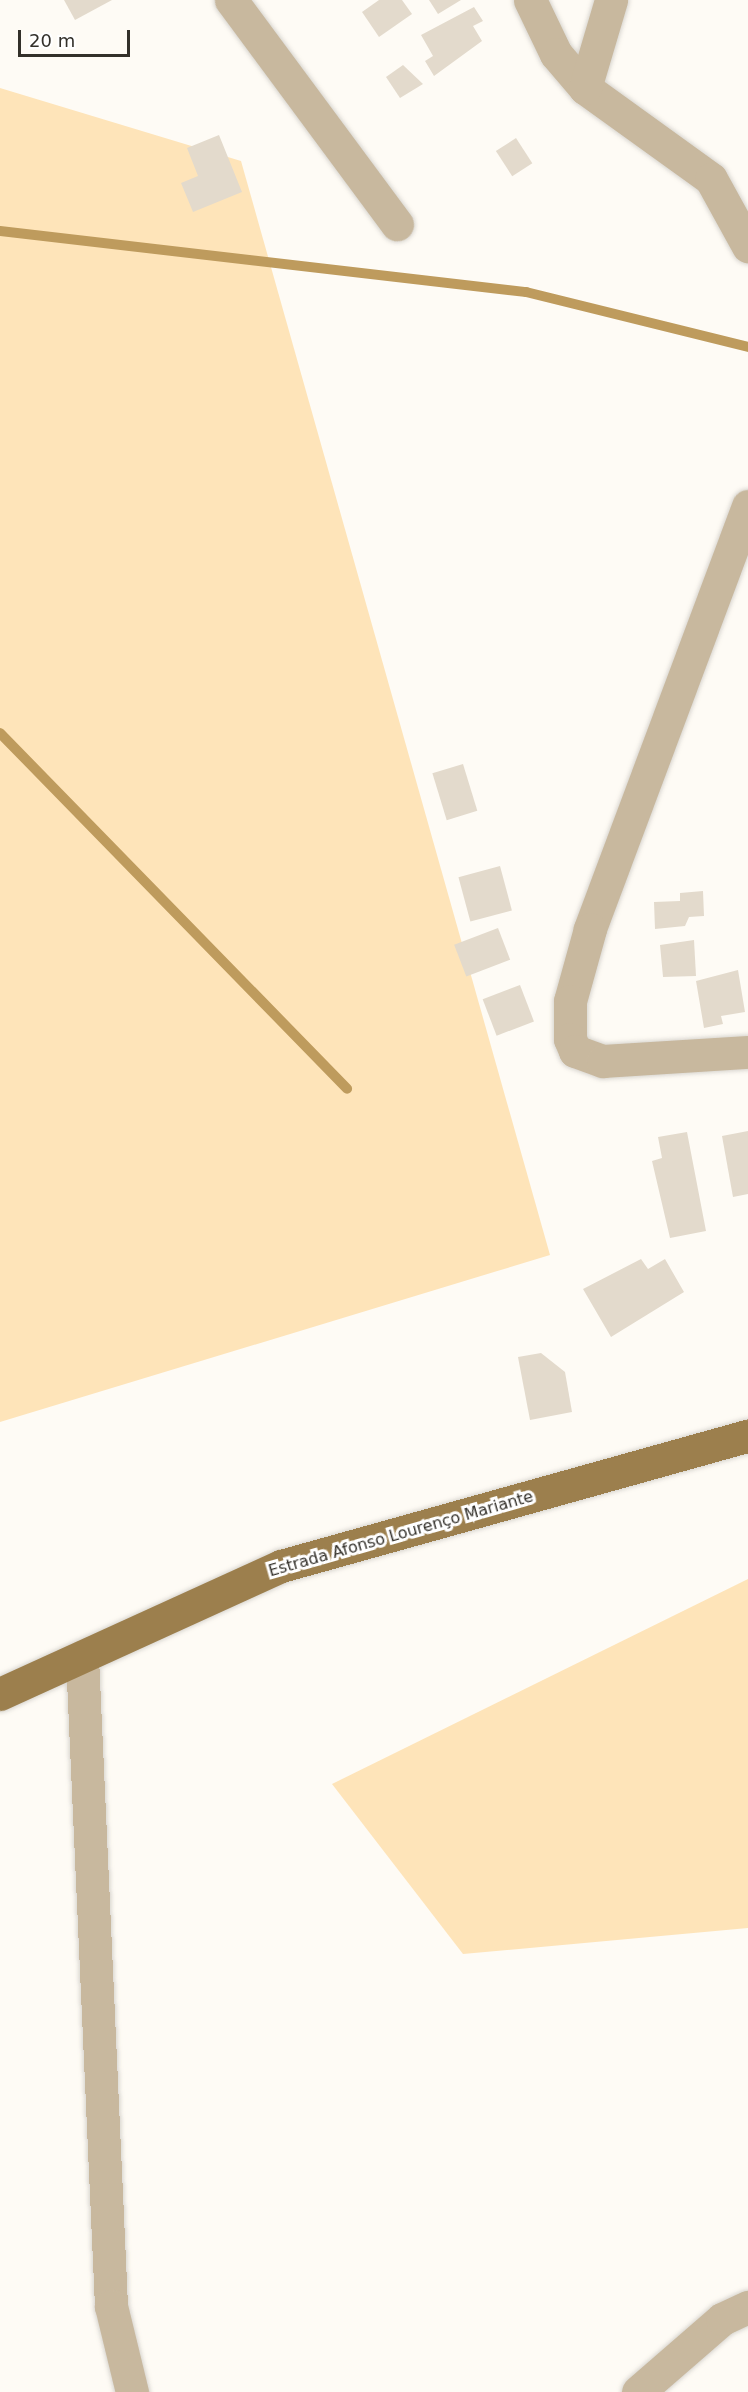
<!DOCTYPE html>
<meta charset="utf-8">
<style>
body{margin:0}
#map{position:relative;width:748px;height:2392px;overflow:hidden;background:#fefbf5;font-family:"DejaVu Sans",sans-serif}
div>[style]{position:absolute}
.green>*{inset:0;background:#fee4b9}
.stream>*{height:10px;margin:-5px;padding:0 5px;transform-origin:5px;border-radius:5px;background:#be9b5d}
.building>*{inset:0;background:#e3dacc;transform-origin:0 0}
.roads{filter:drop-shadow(0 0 2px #d9d6d0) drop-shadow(0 0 2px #d9d6d0)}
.minor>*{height:33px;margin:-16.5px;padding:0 16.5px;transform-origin:16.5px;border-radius:16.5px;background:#c8b89e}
.major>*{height:33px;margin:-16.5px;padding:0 16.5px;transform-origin:16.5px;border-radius:16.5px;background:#9c7f4d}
span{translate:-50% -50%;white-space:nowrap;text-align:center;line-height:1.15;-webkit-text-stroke:6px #fff;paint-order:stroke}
.street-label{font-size:16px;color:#33302a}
.scale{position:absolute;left:18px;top:30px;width:112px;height:27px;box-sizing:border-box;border:3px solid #33302a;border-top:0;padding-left:8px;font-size:18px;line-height:21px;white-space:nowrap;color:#33302a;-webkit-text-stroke:4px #fff;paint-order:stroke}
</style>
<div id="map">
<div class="green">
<div style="clip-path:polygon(0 88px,241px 161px,550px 1255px,0 1422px)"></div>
<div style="clip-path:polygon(748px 1579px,748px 1928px,463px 1954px,332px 1784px)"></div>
</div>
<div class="stream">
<div style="left:0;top:231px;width:530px;rotate:6.62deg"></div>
<div style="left:526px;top:292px;width:229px;rotate:13.9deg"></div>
<div style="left:0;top:733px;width:497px;rotate:45.7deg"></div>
</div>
<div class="building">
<div style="clip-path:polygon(64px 0,112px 0,75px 20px)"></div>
<div style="clip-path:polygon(379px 0,402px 0,412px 14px,379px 37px,362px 12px)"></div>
<div style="clip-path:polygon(429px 0,461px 0,438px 14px)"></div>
<div style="clip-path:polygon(474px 7px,483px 21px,473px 26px,482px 41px,434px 76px,425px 61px,433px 56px,421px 35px)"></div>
<div style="clip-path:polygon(403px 65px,423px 84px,400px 98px,386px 77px)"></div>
<div style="clip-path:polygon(219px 135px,242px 192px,193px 212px,181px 183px,198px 176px,187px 148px)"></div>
<div style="left:516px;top:138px;width:30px;height:24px;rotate:57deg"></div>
<div style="left:463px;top:764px;width:49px;height:32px;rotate:73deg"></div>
<div style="left:500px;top:866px;width:46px;height:43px;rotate:75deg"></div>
<div style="clip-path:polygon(703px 891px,704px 916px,689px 917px,685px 926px,655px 929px,654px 902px,680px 901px,680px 893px)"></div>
<div style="left:498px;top:928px;width:34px;height:47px;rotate:69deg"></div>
<div style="clip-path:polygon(694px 940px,696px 976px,663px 977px,660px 945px)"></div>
<div style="clip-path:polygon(738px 970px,745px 1012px,721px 1016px,723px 1024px,704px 1028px,696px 981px)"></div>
<div style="left:520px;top:985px;width:39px;height:40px;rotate:69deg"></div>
<div style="clip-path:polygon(748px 1131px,748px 1194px,733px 1197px,722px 1136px)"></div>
<div style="clip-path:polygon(687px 1132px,706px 1231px,670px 1238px,652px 1161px,662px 1158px,658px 1137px)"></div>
<div style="clip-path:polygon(641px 1259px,648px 1269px,665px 1259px,684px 1292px,611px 1337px,583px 1289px)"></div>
<div style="clip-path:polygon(541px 1353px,565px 1372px,572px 1412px,530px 1420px,518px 1357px)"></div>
</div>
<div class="roads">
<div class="minor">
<div style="left:231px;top:0;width:279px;rotate:53.5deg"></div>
<div style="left:530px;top:0;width:60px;rotate:64.3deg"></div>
<div style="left:556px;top:54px;width:45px;rotate:49.5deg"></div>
<div style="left:585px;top:88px;width:155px;rotate:35.8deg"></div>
<div style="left:711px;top:179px;width:77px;rotate:61.1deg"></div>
<div style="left:585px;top:88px;width:92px;rotate:-73.5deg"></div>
<div style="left:748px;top:506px;width:452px;rotate:110.5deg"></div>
<div style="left:590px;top:929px;width:75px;rotate:105.5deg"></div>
<div style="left:570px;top:1001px;width:38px;rotate:90deg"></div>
<div style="left:570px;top:1039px;width:13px;rotate:67deg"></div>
<div style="left:575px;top:1051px;width:30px;rotate:20deg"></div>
<div style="left:603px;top:1061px;width:145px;rotate:-3.6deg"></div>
<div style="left:82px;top:1657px;width:650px;rotate:87.44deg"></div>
<div style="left:111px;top:2306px;width:89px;rotate:76.3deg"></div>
<div style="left:638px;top:2392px;width:111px;rotate:-41deg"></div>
<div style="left:722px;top:2319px;width:29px;rotate:-25deg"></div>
</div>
<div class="major">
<div style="left:0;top:1694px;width:309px;rotate:-24.5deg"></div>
<div style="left:281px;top:1566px;width:485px;rotate:-15.6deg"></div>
</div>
</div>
<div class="street-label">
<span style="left:401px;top:1534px;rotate:-16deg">Estrada Afonso Lourenço Mariante</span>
</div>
<div class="scale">20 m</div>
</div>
